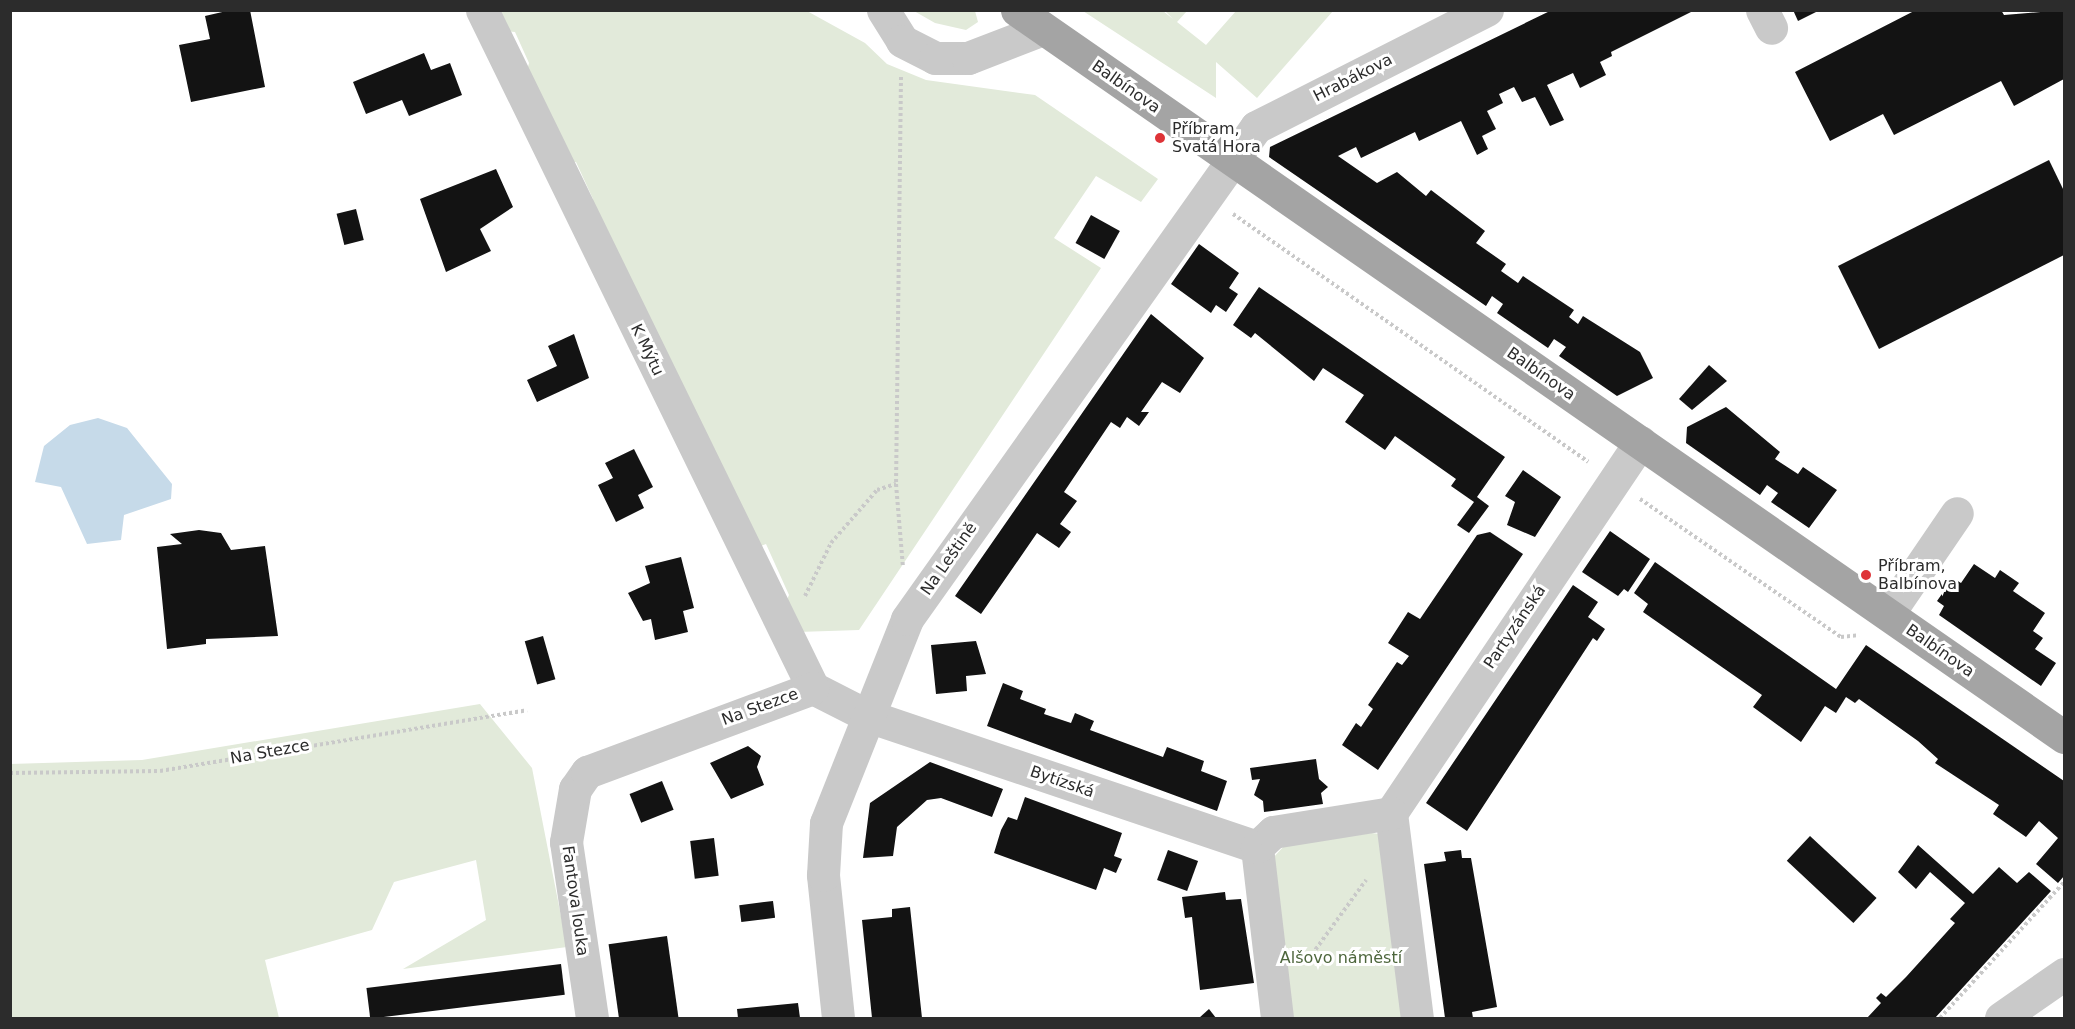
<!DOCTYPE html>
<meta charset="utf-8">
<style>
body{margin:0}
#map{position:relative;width:2075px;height:1029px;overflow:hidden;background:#fff;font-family:"DejaVu Sans",sans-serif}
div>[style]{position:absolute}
.green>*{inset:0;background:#e2eada}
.water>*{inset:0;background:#c6dae9}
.building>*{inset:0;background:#131313;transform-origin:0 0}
.path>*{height:4px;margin-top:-2px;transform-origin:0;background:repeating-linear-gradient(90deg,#c9c9c9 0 3px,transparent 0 6px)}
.minor>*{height:33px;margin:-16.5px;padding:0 16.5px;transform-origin:16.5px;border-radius:16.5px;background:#c9c9c9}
.major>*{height:33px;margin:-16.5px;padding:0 16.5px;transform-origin:16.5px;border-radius:16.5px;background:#a4a4a4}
.dots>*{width:16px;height:16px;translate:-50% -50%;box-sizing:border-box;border:3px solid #fff;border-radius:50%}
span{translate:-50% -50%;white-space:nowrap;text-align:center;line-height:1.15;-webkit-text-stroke:6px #fff;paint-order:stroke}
.street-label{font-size:16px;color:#2c2c2c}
.poi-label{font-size:16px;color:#2c2c2c}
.left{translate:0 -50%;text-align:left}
.park-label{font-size:16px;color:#4d663c}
.frame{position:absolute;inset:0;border:12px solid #2c2c2c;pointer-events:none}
</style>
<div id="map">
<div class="green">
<div style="clip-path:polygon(494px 11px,807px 11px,865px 43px,887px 64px,926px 80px,1035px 95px,1158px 179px,1141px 202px,1096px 176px,1054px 238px,1101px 268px,859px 630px,798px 632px,784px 606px,789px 595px,766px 544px,756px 548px,588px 212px,593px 199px,576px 162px,566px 164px,525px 78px,529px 63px,515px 32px,504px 31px)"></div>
<div style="clip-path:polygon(975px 11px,978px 22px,966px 30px,935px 23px,914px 11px)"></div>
<div style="clip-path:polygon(1083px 11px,1163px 11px,1173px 19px,1165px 11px,1187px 11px,1177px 22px,1206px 45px,1236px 11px,1333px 11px,1257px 98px,1216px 62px,1216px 98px)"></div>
<div style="clip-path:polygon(480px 704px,532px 768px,567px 947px,403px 969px,486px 920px,476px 860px,394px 882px,372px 930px,265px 960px,279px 1018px,11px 1018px,10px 764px,142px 760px)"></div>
<div style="clip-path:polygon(1371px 833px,1380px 834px,1404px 1018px,1286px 1018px,1272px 859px,1284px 846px)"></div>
</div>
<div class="water">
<div style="clip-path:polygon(98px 418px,127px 428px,172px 484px,171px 499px,124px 515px,121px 540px,87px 544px,61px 487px,35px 482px,44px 446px,70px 425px)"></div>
</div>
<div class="building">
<div style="clip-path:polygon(231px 10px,250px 10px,265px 87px,191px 102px,179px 45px,210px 39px,205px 16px)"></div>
<div style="clip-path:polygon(1552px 10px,1695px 10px,1611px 52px,1612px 56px,1600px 62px,1606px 75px,1580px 88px,1573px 73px,1547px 85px,1564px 120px,1550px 126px,1535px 97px,1522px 102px,1514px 87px,1499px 94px,1503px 103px,1487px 111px,1496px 129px,1482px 136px,1488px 149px,1477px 155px,1461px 121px,1419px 141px,1415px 132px,1361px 158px,1356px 147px,1338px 156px,1377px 183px,1397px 172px,1426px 196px,1431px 190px,1485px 231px,1476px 243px,1506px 264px,1501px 271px,1518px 283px,1523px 276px,1574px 310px,1569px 317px,1578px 324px,1583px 316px,1640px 352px,1653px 378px,1617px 396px,1559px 356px,1566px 347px,1554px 339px,1548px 348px,1497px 313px,1503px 304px,1492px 296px,1486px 306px,1269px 157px,1270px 147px)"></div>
<div style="clip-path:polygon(1793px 10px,1820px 10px,1798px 21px)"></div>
<div style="clip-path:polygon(1916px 10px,2001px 10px,2004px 15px,2064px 10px,2064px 79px,2014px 106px,2001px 81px,1894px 135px,1883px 114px,1830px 141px,1795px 72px)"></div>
<div style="clip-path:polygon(424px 53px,431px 70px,450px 63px,462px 95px,409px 116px,402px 100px,366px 114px,353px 82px)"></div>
<div style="clip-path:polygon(2049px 160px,2064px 191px,2064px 255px,1879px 349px,1838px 266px)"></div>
<div style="clip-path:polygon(496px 169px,513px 207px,480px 229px,491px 251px,446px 272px,420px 199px)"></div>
<div style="left:356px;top:209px;width:32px;height:20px;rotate:76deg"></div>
<div style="left:1091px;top:215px;width:33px;height:32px;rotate:29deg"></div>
<div style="clip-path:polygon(1199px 244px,1239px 273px,1229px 288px,1238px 294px,1226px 312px,1216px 305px,1211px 313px,1171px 284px)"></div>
<div style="clip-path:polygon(1259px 287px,1505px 457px,1477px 497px,1489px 506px,1469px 533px,1457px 525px,1474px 502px,1451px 486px,1456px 479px,1395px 436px,1385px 450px,1345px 422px,1364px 395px,1323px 368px,1314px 381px,1255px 333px,1251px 338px,1233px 325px)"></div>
<div style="clip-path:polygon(1151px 314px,1204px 358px,1180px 393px,1162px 382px,1141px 412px,1149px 412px,1139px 426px,1127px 417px,1120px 428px,1111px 422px,1064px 492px,1077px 501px,1060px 524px,1071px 532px,1059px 548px,1037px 533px,981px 614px,955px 596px)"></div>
<div style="clip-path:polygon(574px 334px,589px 378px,537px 402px,527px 380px,557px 366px,548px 346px)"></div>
<div style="clip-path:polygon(1709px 365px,1727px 381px,1692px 410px,1679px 399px)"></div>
<div style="clip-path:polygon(1726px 407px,1780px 452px,1775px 459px,1798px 474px,1803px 467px,1837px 490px,1809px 528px,1771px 502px,1778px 493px,1767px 485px,1760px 495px,1686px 443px,1687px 427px)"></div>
<div style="clip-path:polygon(634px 449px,653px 487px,638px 495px,644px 508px,616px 522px,598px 485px,613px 478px,605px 463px)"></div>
<div style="clip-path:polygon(1523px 470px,1561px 497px,1535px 537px,1507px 525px,1515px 502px,1505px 496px)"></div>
<div style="clip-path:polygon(199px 530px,221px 533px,231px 550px,265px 546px,278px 636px,206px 639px,206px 644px,167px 649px,157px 547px,182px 544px,170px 534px)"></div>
<div style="clip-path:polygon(1610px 531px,1650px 559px,1628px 592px,1624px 589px,1618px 596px,1582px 572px)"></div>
<div style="clip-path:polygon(1490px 532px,1523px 554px,1378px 770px,1342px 745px,1356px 723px,1361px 727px,1373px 709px,1368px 705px,1397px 662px,1402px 665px,1409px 656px,1388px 643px,1408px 612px,1420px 619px,1477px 535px)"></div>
<div style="clip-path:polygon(681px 557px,694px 608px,683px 611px,688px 632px,655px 640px,651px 619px,643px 621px,628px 593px,650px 583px,645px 566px)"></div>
<div style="clip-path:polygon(1655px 562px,1836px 689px,1866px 645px,2064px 781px,2064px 876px,2058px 883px,2036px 864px,2058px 838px,2039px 821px,2026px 837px,1993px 814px,1999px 805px,1935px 763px,1938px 759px,1918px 741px,1859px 699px,1855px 703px,1846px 697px,1836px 713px,1825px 706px,1801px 742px,1753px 707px,1762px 695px,1643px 612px,1648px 604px,1634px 593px)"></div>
<div style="clip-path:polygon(1974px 564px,1995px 578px,2000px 570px,2019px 583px,2013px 591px,2045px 613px,2033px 631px,2043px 638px,2035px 649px,2056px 663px,2041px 686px,1939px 615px,1944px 606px,1937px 601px,1953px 578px,1961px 583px)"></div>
<div style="clip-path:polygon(1573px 585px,1598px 602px,1588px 617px,1605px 629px,1597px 641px,1593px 638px,1467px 831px,1426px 803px)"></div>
<div style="left:543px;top:636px;width:45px;height:19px;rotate:74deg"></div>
<div style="clip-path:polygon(976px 641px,986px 674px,966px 676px,967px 691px,936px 694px,931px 645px)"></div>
<div style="clip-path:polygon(1003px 683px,1023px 691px,1020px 699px,1046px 709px,1044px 714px,1071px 723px,1075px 713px,1094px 721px,1090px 730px,1163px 757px,1167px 747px,1204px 761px,1201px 771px,1227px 781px,1217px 811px,987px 726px)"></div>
<div style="clip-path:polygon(748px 746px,761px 756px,757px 767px,764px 785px,731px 799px,710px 763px)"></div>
<div style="clip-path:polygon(1316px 759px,1319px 779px,1328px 787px,1321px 793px,1323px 804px,1264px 812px,1263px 801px,1254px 795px,1260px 779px,1252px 780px,1250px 768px)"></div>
<div style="clip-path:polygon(930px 762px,1003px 789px,992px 817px,941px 798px,927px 800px,897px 827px,893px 856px,863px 858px,870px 803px)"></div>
<div style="left:662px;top:781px;width:31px;height:35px;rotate:68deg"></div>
<div style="clip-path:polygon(1025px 797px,1122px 833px,1114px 856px,1122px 859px,1116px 873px,1104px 868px,1096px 890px,994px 853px,1001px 830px,1008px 817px,1017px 820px)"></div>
<div style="left:1810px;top:836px;width:91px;height:34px;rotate:43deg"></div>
<div style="left:714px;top:838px;width:38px;height:24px;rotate:83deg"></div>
<div style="clip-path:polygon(1918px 845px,1973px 894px,1999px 867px,2017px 883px,2029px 872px,2051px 891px,1935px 1018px,1867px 1018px,1881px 1003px,1876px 998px,1881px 993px,1886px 997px,1906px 977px,1955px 923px,1950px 919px,1965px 903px,1930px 872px,1916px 889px,1898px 872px)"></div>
<div style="left:1168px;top:850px;width:32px;height:32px;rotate:20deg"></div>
<div style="clip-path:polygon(1461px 850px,1462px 858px,1471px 858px,1497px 1007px,1472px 1012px,1473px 1018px,1445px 1018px,1424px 864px,1446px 861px,1444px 852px)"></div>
<div style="clip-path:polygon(1225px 892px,1226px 900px,1241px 899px,1254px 983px,1200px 990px,1192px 917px,1185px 918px,1182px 897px)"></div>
<div style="left:773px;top:901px;width:17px;height:34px;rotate:83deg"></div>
<div style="clip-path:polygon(910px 907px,922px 1018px,872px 1018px,862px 920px,892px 917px,892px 909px)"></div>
<div style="left:667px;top:936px;width:83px;height:59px;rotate:82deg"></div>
<div style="left:561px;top:964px;width:31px;height:196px;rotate:83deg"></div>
<div style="clip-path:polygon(798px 1003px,800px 1018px,738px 1018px,737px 1009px)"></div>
<div style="clip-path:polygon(1209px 1009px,1216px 1018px,1199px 1018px)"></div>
</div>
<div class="path">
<div style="left:901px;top:77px;width:407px;rotate:90.7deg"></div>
<div style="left:896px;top:484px;width:83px;rotate:85.2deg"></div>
<div style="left:1233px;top:214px;width:433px;rotate:34.9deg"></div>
<div style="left:1640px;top:499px;width:244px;rotate:34.5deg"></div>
<div style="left:1841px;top:637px;width:18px;rotate:-6deg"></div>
<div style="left:805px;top:596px;width:59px;rotate:-63.9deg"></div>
<div style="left:831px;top:543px;width:70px;rotate:-49deg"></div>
<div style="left:877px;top:490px;width:20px;rotate:-18deg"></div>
<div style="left:10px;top:773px;width:150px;rotate:-0.8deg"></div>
<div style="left:160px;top:771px;width:372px;rotate:-9.4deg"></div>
<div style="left:1305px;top:964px;width:104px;rotate:-54deg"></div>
<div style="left:1940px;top:1018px;width:184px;rotate:-47.6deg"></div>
</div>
<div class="minor">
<div style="left:482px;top:10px;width:754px;rotate:63.98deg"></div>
<div style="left:883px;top:10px;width:36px;rotate:58deg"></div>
<div style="left:902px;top:41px;width:37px;rotate:27deg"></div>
<div style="left:935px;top:58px;width:33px"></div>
<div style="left:968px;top:58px;width:80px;rotate:-21.1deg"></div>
<div style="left:1762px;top:10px;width:20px;rotate:63deg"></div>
<div style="left:1888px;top:614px;width:122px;rotate:-55.7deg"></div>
<div style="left:813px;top:688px;width:62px;rotate:27deg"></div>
<div style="left:868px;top:716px;width:410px;rotate:18.6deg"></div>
<div style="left:1391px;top:813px;width:447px;rotate:-56.1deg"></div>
<div style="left:1391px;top:813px;width:207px;rotate:82.8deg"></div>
<div style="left:592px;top:1018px;width:178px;rotate:-98.4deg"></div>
<div style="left:566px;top:842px;width:54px;rotate:-80.4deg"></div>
<div style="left:575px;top:789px;width:21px;rotate:-55deg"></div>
<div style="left:587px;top:772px;width:241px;rotate:-20.4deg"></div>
<div style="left:838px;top:1018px;width:144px;rotate:-96deg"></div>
<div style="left:823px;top:875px;width:52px;rotate:-86.7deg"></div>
<div style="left:826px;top:823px;width:219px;rotate:-68.3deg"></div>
<div style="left:907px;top:619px;width:603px;rotate:-54.65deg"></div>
<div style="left:1256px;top:127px;width:259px;rotate:-26.9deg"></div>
<div style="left:1277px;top:1018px;width:172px;rotate:-96.7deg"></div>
<div style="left:1257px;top:847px;width:22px;rotate:-43deg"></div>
<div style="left:1273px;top:832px;width:120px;rotate:-9.1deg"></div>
<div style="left:2001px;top:1018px;width:77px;rotate:-34.9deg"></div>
</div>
<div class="major">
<div style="left:1017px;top:10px;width:1275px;rotate:34.77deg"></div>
</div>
<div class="dots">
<div style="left:1160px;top:138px;background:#de3337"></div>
<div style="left:1866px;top:575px;background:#de3337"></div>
</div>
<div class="street-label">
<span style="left:1353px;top:78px;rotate:-27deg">Hrabákova</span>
<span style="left:1126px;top:87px;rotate:35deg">Balbínova</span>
<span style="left:647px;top:350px;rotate:64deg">K Mýtu</span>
<span style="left:1541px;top:374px;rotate:35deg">Balbínova</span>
<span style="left:949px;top:559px;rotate:-55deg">Na Leštině</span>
<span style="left:1515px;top:627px;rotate:-56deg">Partyzánská</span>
<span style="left:1940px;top:651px;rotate:35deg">Balbínova</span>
<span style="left:760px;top:707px;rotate:-20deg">Na Stezce</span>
<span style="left:270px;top:752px;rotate:-10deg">Na Stezce</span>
<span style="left:1062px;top:782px;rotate:19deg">Bytízská</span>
<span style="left:575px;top:901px;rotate:82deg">Fantova louka</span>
</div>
<div class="poi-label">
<span class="left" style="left:1172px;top:138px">Příbram,<br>Svatá Hora</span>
<span class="left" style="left:1878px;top:575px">Příbram,<br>Balbínova</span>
</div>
<div class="park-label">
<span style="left:1341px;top:958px">Alšovo náměstí</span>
</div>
<div class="frame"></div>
</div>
